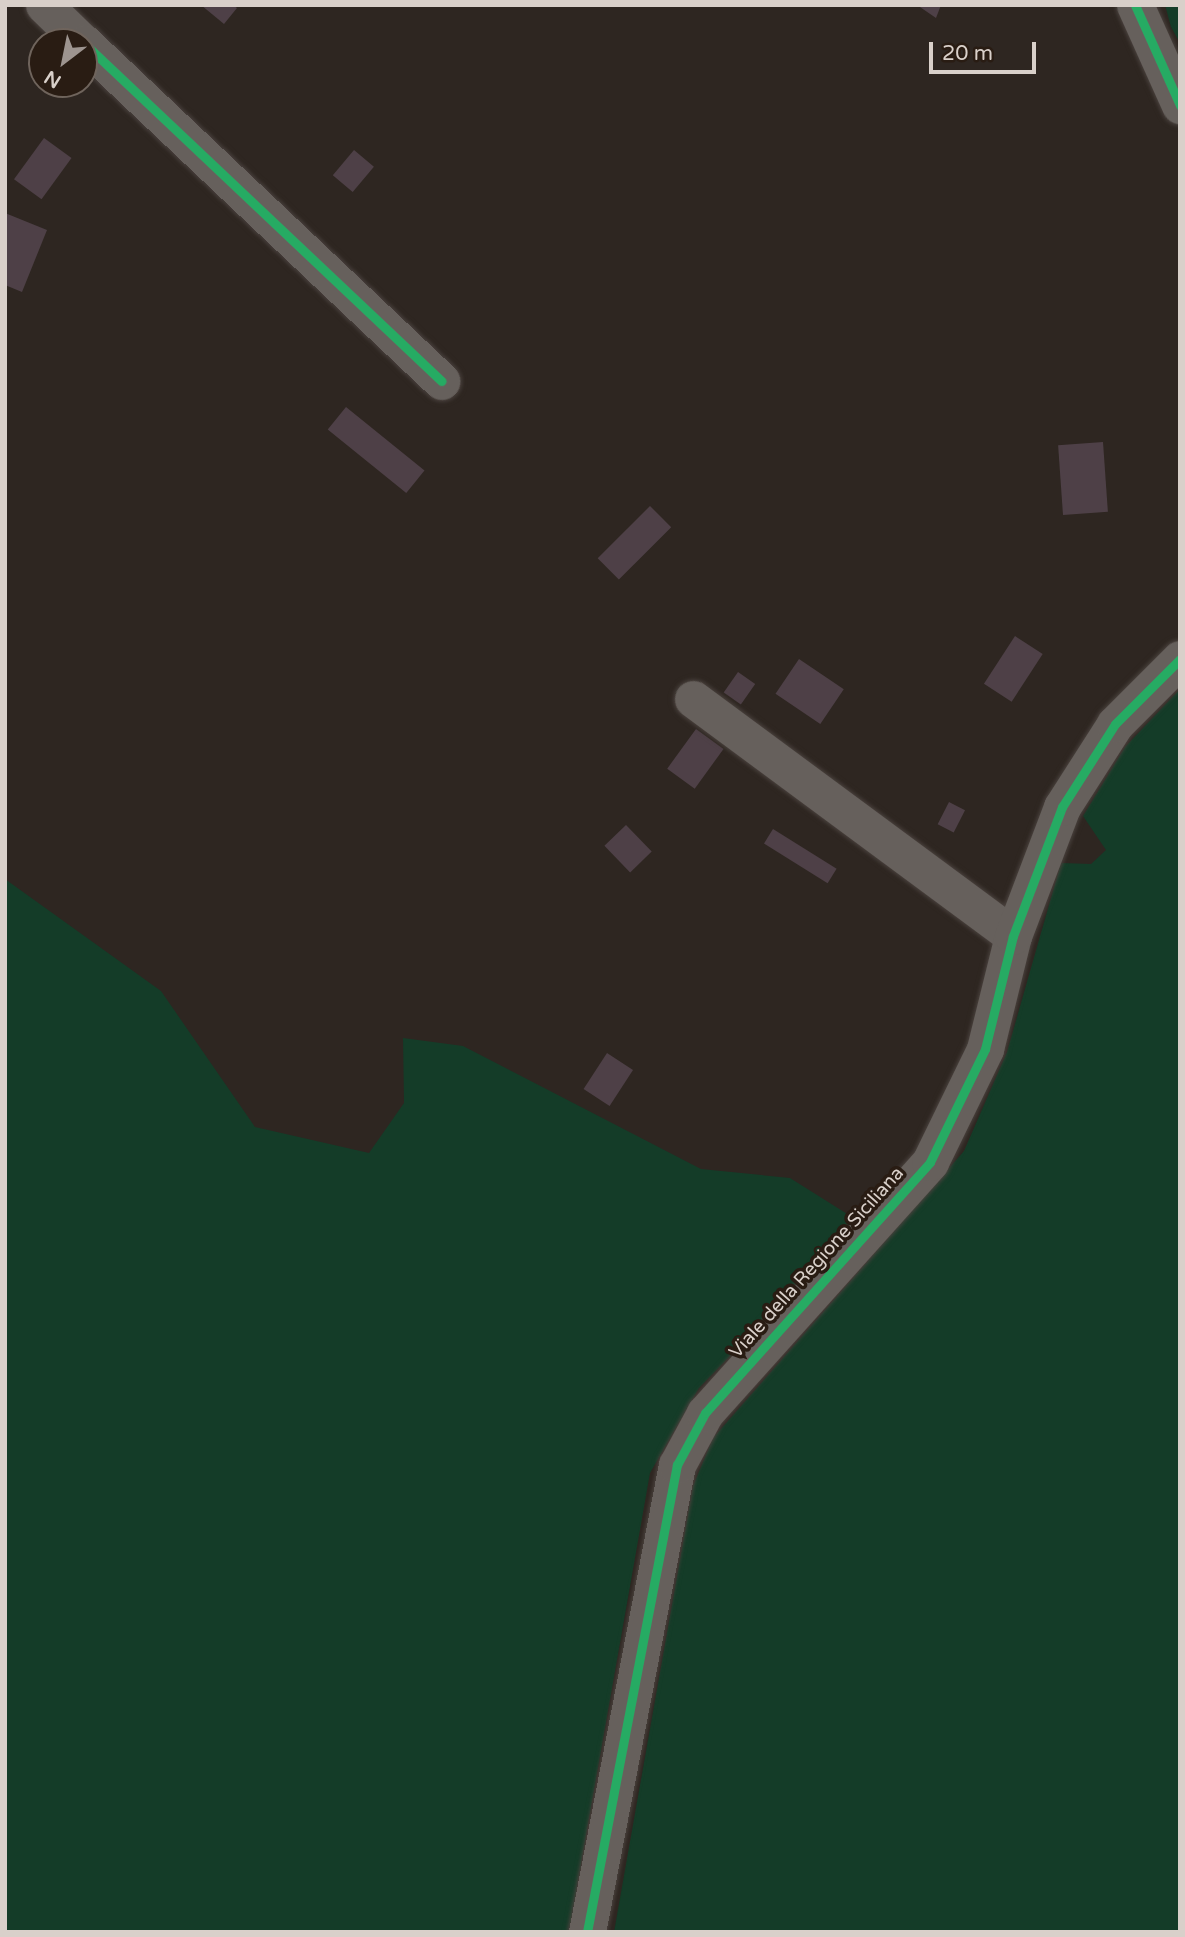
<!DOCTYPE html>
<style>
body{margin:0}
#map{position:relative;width:1185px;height:1937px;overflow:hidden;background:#2e2621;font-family:"Varela Round",sans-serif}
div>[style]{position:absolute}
.green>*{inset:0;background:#143c28}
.building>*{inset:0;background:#4e4047;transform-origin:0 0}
.roads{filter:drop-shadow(0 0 2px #49413d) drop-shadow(0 0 2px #49413d)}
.minor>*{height:37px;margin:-18.5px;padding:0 18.5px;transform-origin:18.5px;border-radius:18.5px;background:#66605c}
.cycleway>*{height:9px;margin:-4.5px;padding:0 4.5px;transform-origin:4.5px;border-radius:4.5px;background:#26ab63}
span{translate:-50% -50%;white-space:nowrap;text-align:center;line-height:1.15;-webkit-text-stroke:7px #291c13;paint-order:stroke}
.street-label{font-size:19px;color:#d9d0ca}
.frame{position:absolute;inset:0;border:7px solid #d9d0ca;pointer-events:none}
.north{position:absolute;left:28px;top:28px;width:70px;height:70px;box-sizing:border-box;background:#291c13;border:2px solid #6f645c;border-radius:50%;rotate:212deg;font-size:19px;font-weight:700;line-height:28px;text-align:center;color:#d9d0ca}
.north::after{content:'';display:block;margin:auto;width:24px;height:32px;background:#9d948f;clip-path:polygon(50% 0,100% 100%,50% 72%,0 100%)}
.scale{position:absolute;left:929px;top:42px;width:107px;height:32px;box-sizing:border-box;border:4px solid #d9d0ca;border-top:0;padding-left:9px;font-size:21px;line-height:24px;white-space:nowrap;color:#d9d0ca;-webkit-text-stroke:5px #291c13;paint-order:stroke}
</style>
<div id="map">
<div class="green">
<div style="clip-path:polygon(1165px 5px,1180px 5px,1180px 43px,1171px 27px)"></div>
<div style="clip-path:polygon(1180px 689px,1180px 1932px,614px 1932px,693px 1486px,713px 1438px,964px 1151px,1007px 1052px,1061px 863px,1091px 864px,1106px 850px,1083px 816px,1125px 747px)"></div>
<div style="clip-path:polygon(5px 879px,161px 991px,255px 1127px,369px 1153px,404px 1103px,403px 1038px,463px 1046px,701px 1169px,790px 1178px,860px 1222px,699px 1388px,650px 1473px,569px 1932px,5px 1932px)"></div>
</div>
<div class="building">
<div style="clip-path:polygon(201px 5px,233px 5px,237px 8px,224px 24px)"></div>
<div style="clip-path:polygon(917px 5px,941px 5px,936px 18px)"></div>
<div style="left:44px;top:138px;width:34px;height:51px;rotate:36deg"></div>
<div style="left:354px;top:150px;width:26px;height:33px;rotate:40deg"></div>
<div style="clip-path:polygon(5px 213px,47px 230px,22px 292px,5px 285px)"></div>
<div style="left:346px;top:407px;width:101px;height:29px;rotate:39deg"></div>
<div style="left:1103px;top:442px;width:70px;height:45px;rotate:86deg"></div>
<div style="left:650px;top:506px;width:30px;height:74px;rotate:45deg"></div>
<div style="left:1015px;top:636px;width:33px;height:57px;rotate:33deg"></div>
<div style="left:799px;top:659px;width:54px;height:42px;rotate:34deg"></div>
<div style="left:738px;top:672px;width:21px;height:25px;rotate:35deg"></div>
<div style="left:696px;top:729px;width:34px;height:49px;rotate:36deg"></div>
<div style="left:949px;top:802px;width:18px;height:25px;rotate:27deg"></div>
<div style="left:626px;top:825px;width:37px;height:30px;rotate:46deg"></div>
<div style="left:773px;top:829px;width:75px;height:17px;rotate:32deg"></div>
<div style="left:607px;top:1053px;width:31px;height:43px;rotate:33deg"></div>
</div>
<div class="roads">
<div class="minor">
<div style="left:44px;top:5px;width:53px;rotate:44.2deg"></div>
<div style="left:1135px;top:5px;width:110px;rotate:65.8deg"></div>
<div style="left:84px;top:43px;width:492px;rotate:43.4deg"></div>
<div style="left:693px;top:699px;width:398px;rotate:36.5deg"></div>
<div style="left:587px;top:1932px;width:476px;rotate:-79.1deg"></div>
<div style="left:677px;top:1465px;width:59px;rotate:-61.7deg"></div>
<div style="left:705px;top:1413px;width:337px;rotate:-48.1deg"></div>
<div style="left:930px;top:1162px;width:126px;rotate:-64deg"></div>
<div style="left:985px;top:1049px;width:116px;rotate:-76.1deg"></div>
<div style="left:1013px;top:936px;width:138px;rotate:-69.2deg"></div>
<div style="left:1062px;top:807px;width:98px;rotate:-57.4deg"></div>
<div style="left:1115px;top:724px;width:92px;rotate:-45deg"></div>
</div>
</div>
<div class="cycleway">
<div style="left:1135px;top:5px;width:110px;rotate:65.8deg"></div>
<div style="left:84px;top:43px;width:492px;rotate:43.4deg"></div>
<div style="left:587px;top:1932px;width:476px;rotate:-79.1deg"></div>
<div style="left:677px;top:1465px;width:59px;rotate:-61.7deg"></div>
<div style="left:705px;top:1413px;width:337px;rotate:-48.1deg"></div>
<div style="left:930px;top:1162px;width:126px;rotate:-64deg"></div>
<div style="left:985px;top:1049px;width:116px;rotate:-76.1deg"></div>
<div style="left:1013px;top:936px;width:138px;rotate:-69.2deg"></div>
<div style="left:1062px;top:807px;width:98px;rotate:-57.4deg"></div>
<div style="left:1115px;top:724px;width:92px;rotate:-45deg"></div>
</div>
<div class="street-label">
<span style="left:817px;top:1263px;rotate:-48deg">Viale della Regione Siciliana</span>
</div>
<div class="frame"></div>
<div class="north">N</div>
<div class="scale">20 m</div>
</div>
